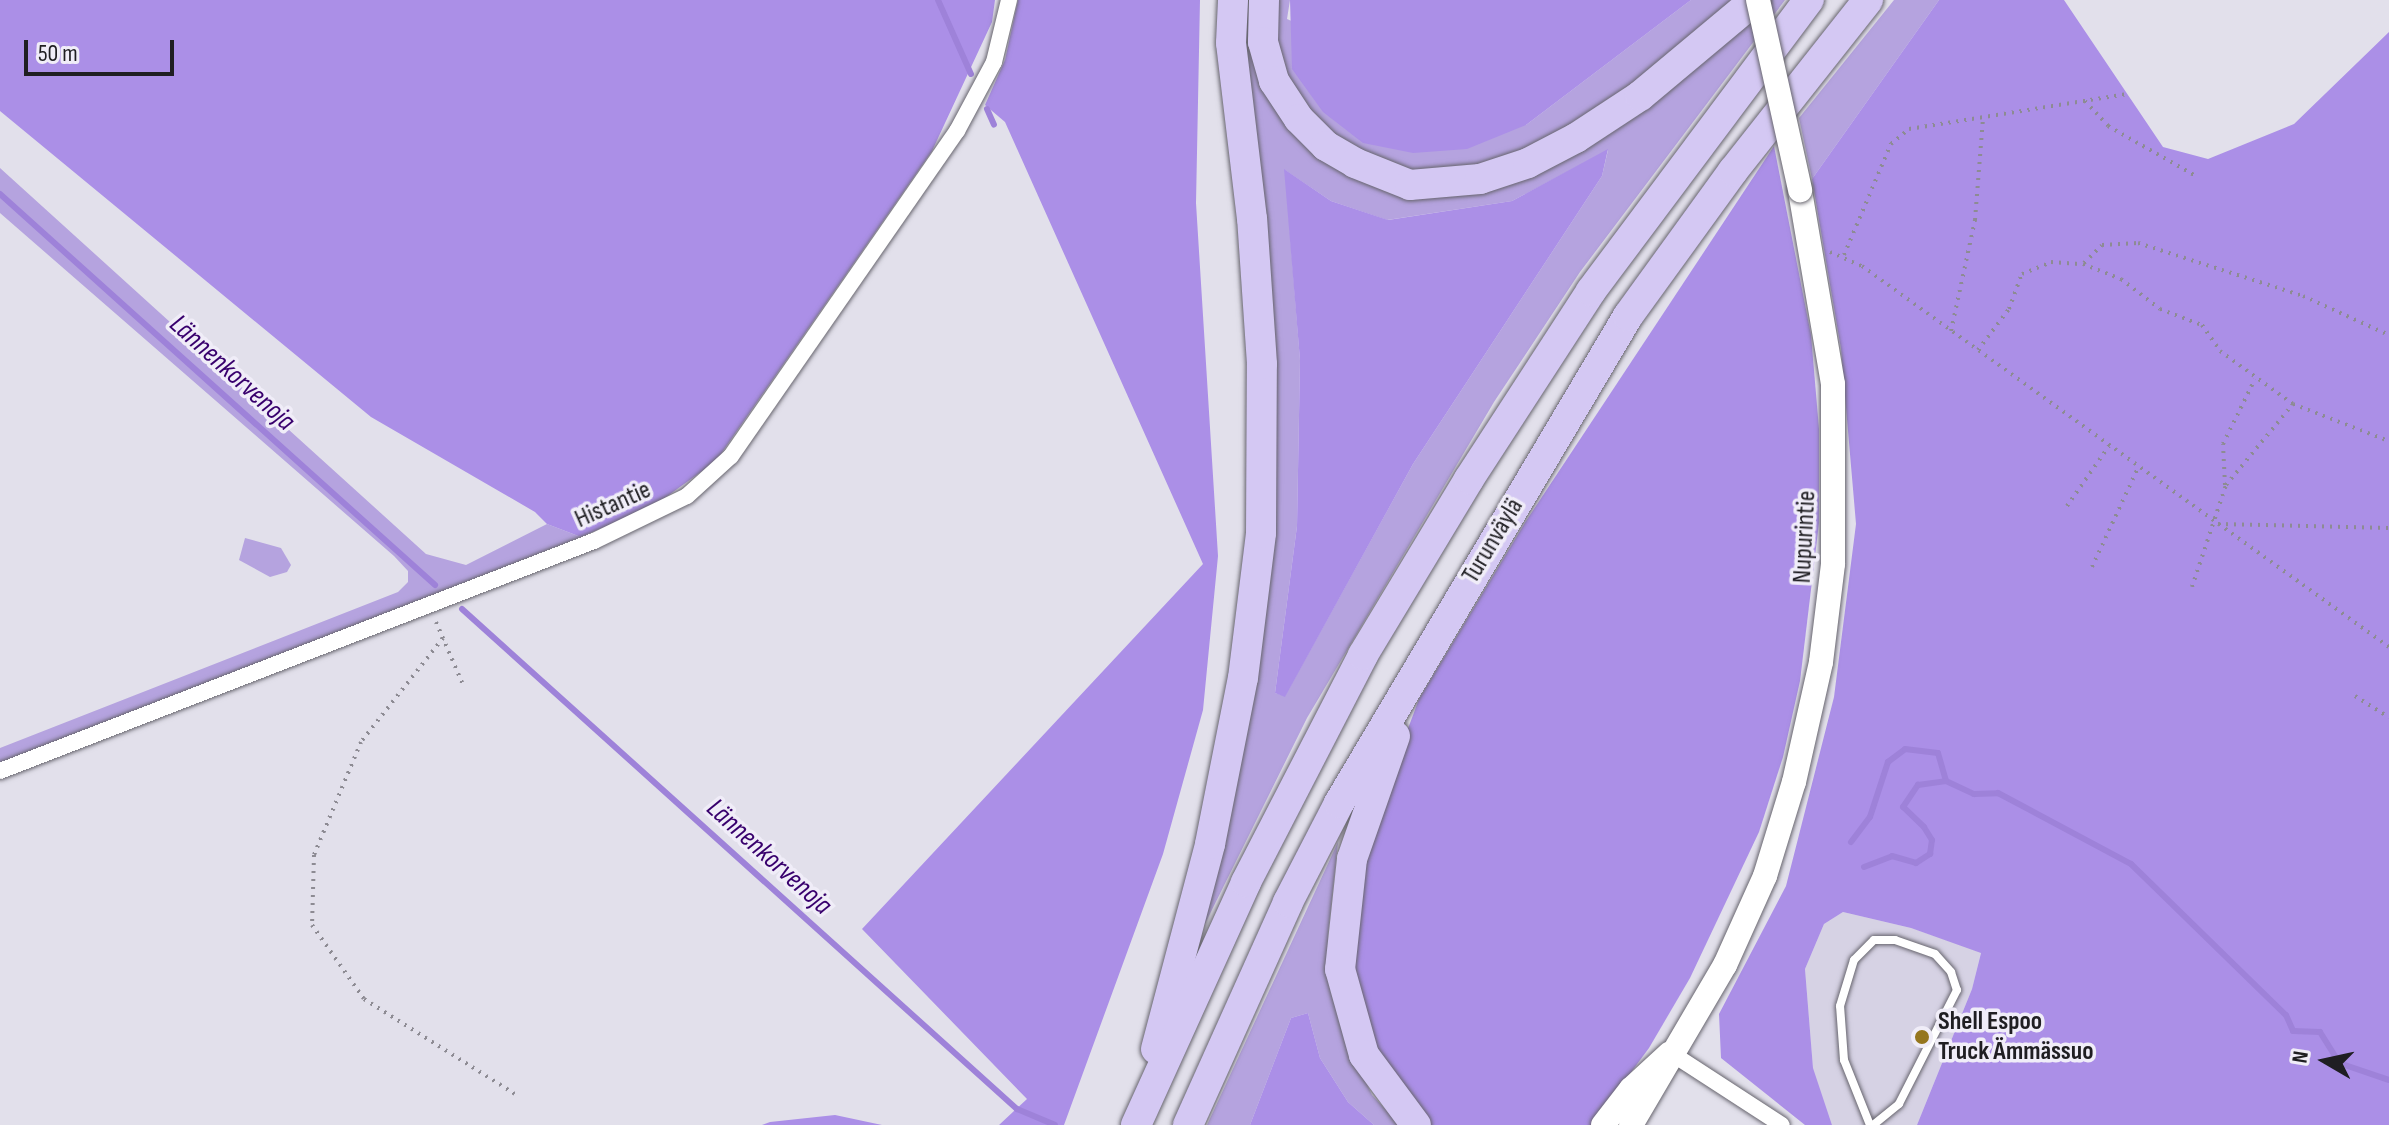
<!DOCTYPE html>
<meta charset="utf-8">
<style>
body{margin:0}
#map{position:relative;width:2389px;height:1125px;overflow:hidden;background:#e2e0eb;font-family:"Sofia Sans Condensed",sans-serif}
div>[style]{position:absolute}
.built>*{inset:0;background:#d6d2e4}
.green>*{inset:0;background:#b5a3df}
.forest>*{inset:0;background:#ab8fe7}
.stream>*{height:6px;margin:-3px;padding:0 3px;transform-origin:3px;border-radius:3px;background:#9e82d9}
.path>*{height:4px;margin-top:-2px;transform-origin:0;background:repeating-linear-gradient(90deg,#8d8b93 0 2px,transparent 0 8px)}
.roads{filter:drop-shadow(0 0 2px #67656e) drop-shadow(0 0 2px #67656e)}
.lane>*{height:8px;margin:-4px;padding:0 4px;transform-origin:4px;border-radius:4px;background:#fff}
.street>*{height:16px;margin:-8px;padding:0 8px;transform-origin:8px;border-radius:8px;background:#fff}
.secondary>*{height:24px;margin:-12px;padding:0 12px;transform-origin:12px;border-radius:12px;background:#fff}
.highway>*{height:30px;margin:-15px;padding:0 15px;transform-origin:15px;border-radius:15px;background:#d4c8f3}
.bridges{filter:drop-shadow(0 0 2px #67656e) drop-shadow(0 0 2px #67656e)}
.secondary-bridge>*{height:24px;margin:-12px;padding:0 12px;transform-origin:12px;border-radius:12px;background:#fff}
.dots>*{width:22px;height:22px;translate:-50% -50%;box-sizing:border-box;border:4px solid #f0edf8;border-radius:50%}
span{translate:-50% -50%;white-space:nowrap;text-align:center;line-height:1.15;-webkit-text-stroke:7px #f0edf8;paint-order:stroke}
.street-label{font-size:26px;color:#1f1e22}
.poi-label{font-size:26px;color:#1f1e22;font-weight:700}
.left{translate:0 -50%;text-align:left}
.water-label{font-size:28px;color:#38006d;font-style:italic}
.north{position:absolute;left:2285px;top:1021px;width:80px;height:80px;-webkit-text-stroke:6px #f0edf8;paint-order:stroke;rotate:279deg;font-size:22px;font-weight:700;line-height:32px;text-align:center;color:#1f1e22}
.north::after{content:'';display:block;margin:auto;width:28px;height:36px;background:#1f1e22;clip-path:polygon(50% 0,100% 100%,50% 72%,0 100%)}
.scale{position:absolute;left:24px;top:40px;width:150px;height:36px;box-sizing:border-box;border:4px solid #1f1e22;border-top:0;padding-left:10px;font-size:24px;line-height:28px;white-space:nowrap;color:#1f1e22;-webkit-text-stroke:6px #f0edf8;paint-order:stroke}
</style>
<div id="map">
<div class="built">
<div style="clip-path:polygon(1843px 912px,1911px 928px,1981px 952px,1972px 989px,1917px 1125px,1832px 1125px,1813px 1069px,1805px 969px,1824px 924px)"></div>
</div>
<div class="green">
<div style="clip-path:polygon(evenodd,1242px 0,1253px 0,1292px 127px,1444px 193px,1656px 94px,1771px 0,1785px 0,1580px 272px,1494px 402px,1307px 718px,1195px 944px,1265px 572px,1242px 0,1608px 150px,1602px 176px,1413px 464px,1285px 696px,1275px 693px,1297px 526px,1300px 360px,1285px 170px,1331px 201px,1387px 220px,1512px 201px,1608px 150px)"></div>
<div style="clip-path:polygon(1273px 0,1290px 0,1287px 19px,1526px 125px,1691px 0,1741px 0,1638px 86px,1545px 146px,1473px 171px,1424px 176px,1329px 137px,1281px 75px)"></div>
<div style="clip-path:polygon(1894px 0,1939px 0,1812px 179px,1799px 118px)"></div>
<div style="clip-path:polygon(0 168px,426px 554px,466px 565px,547px 524px,581px 537px,0 765px,0 748px,398px 592px,408px 582px,408px 571px,394px 556px,0 213px)"></div>
<div style="clip-path:polygon(245px 538px,281px 548px,291px 565px,287px 572px,270px 577px,239px 560px)"></div>
<div style="clip-path:polygon(1338px 842px,1328px 935px,1330px 990px,1345px 1038px,1372px 1095px,1400px 1125px,1374px 1125px,1348px 1102px,1320px 1058px,1308px 1013px,1291px 1018px,1250px 1125px,1207px 1125px)"></div>
</div>
<div class="forest">
<div style="clip-path:polygon(0 0,995px 0,992px 22px,932px 151px,716px 461px,655px 505px,581px 537px,547px 524px,535px 512px,371px 417px,0 111px)"></div>
<div style="clip-path:polygon(1018px 0,1200px 0,1196px 203px,1218px 556px,1203px 710px,1163px 854px,1064px 1125px,999px 1125px,1027px 1099px,862px 929px,1203px 564px,1005px 122px,985px 105px,1005px 60px)"></div>
<div style="clip-path:polygon(1290px 0,1691px 0,1526px 125px,1467px 149px,1413px 153px,1363px 143px,1323px 112px,1292px 69px)"></div>
<div style="clip-path:polygon(1939px 0,2064px 0,2163px 147px,2208px 159px,2294px 124px,2389px 32px,2389px 1125px,1917px 1125px,1972px 989px,1981px 953px,1911px 928px,1843px 912px,1824px 924px,1805px 969px,1813px 1068px,1832px 1125px,1805px 1125px,1721px 1058px,1719px 1014px,1786px 886px,1834px 697px,1856px 524px,1841px 349px,1812px 179px)"></div>
<div style="clip-path:polygon(1774px 146px,1811px 335px,1819px 429px,1819px 523px,1800px 681px,1783px 757px,1759px 832px,1690px 978px,1649px 1048px,1592px 1125px,1430px 1125px,1388px 1079px,1359px 1017px,1352px 965px,1353px 913px,1377px 812px,1419px 699px,1526px 521px)"></div>
<div style="clip-path:polygon(1608px 149px,1602px 176px,1413px 464px,1285px 697px,1275px 693px,1297px 526px,1300px 360px,1284px 169px,1331px 201px,1388px 220px,1512px 201px)"></div>
<div style="clip-path:polygon(1308px 1013px,1320px 1058px,1348px 1102px,1374px 1125px,1250px 1125px,1291px 1018px)"></div>
<div style="clip-path:polygon(835px 1115px,882px 1125px,762px 1125px,770px 1122px)"></div>
</div>
<div class="stream">
<div style="left:938px;top:0;width:81px;rotate:66deg"></div>
<div style="left:987px;top:109px;width:17px;rotate:66deg"></div>
<div style="left:0;top:194px;width:585px;rotate:41.95deg"></div>
<div style="left:462px;top:609px;width:747px;rotate:42.02deg"></div>
<div style="left:1017px;top:1109px;width:41px;rotate:22.8deg"></div>
<div style="left:1851px;top:842px;width:31px;rotate:-53deg"></div>
<div style="left:1870px;top:817px;width:58px;rotate:-71.9deg"></div>
<div style="left:1888px;top:762px;width:21px;rotate:-37deg"></div>
<div style="left:1905px;top:749px;width:33px;rotate:7deg"></div>
<div style="left:1938px;top:753px;width:29px;rotate:74deg"></div>
<div style="left:1946px;top:781px;width:31px;rotate:25deg"></div>
<div style="left:1974px;top:794px;width:24px;rotate:-2deg"></div>
<div style="left:1998px;top:793px;width:151px;rotate:28.1deg"></div>
<div style="left:2131px;top:864px;width:216px;rotate:44.3deg"></div>
<div style="left:2286px;top:1015px;width:17px;rotate:66deg"></div>
<div style="left:2293px;top:1031px;width:27px;rotate:2deg"></div>
<div style="left:2320px;top:1032px;width:36px;rotate:58deg"></div>
<div style="left:2339px;top:1063px;width:53px;rotate:18.8deg"></div>
<div style="left:1864px;top:867px;width:30px;rotate:-21deg"></div>
<div style="left:1892px;top:856px;width:25px;rotate:16deg"></div>
<div style="left:1916px;top:863px;width:17px;rotate:-33deg"></div>
<div style="left:1930px;top:854px;width:14px;rotate:-82deg"></div>
<div style="left:1932px;top:840px;width:15px;rotate:-122deg"></div>
<div style="left:1924px;top:827px;width:29px;rotate:-136deg"></div>
<div style="left:1903px;top:807px;width:27px;rotate:-56deg"></div>
<div style="left:1918px;top:785px;width:28px;rotate:-8deg"></div>
</div>
<div class="path">
<div style="left:2085px;top:101px;width:34px;rotate:47deg"></div>
<div style="left:2108px;top:126px;width:101px;rotate:29.6deg"></div>
<div style="left:1830px;top:252px;width:35px;rotate:24deg"></div>
<div style="left:1862px;top:266px;width:650px;rotate:35.87deg"></div>
<div style="left:1844px;top:255px;width:121px;rotate:-67.1deg"></div>
<div style="left:1891px;top:144px;width:23px;rotate:-40deg"></div>
<div style="left:1909px;top:129px;width:221px;rotate:-9.1deg"></div>
<div style="left:2084px;top:263px;width:25px;rotate:-45deg"></div>
<div style="left:2102px;top:245px;width:36px;rotate:-3deg"></div>
<div style="left:2138px;top:243px;width:173px;rotate:17.8deg"></div>
<div style="left:2303px;top:296px;width:94px;rotate:24.4deg"></div>
<div style="left:1951px;top:331px;width:114px;rotate:-77.8deg"></div>
<div style="left:1975px;top:220px;width:102px;rotate:-85.5deg"></div>
<div style="left:1978px;top:350px;width:51px;rotate:-52.9deg"></div>
<div style="left:2009px;top:309px;width:37px;rotate:-70deg"></div>
<div style="left:2022px;top:274px;width:31px;rotate:-22deg"></div>
<div style="left:2051px;top:262px;width:32px;rotate:4deg"></div>
<div style="left:2083px;top:264px;width:41px;rotate:21.5deg"></div>
<div style="left:2121px;top:279px;width:49px;rotate:37.6deg"></div>
<div style="left:2160px;top:309px;width:45px;rotate:20.9deg"></div>
<div style="left:2202px;top:325px;width:32px;rotate:55deg"></div>
<div style="left:2220px;top:351px;width:90px;rotate:36deg"></div>
<div style="left:2293px;top:404px;width:103px;rotate:21.1deg"></div>
<div style="left:2225px;top:485px;width:41px;rotate:-92.8deg"></div>
<div style="left:2223px;top:444px;width:72px;rotate:-63.8deg"></div>
<div style="left:2067px;top:506px;width:73px;rotate:-55deg"></div>
<div style="left:2218px;top:524px;width:171px;rotate:1.3deg"></div>
<div style="left:2092px;top:567px;width:109px;rotate:-65.1deg"></div>
<div style="left:2192px;top:587px;width:108px;rotate:-71.6deg"></div>
<div style="left:2226px;top:485px;width:105px;rotate:-50.4deg"></div>
<div style="left:436px;top:622px;width:71px;rotate:66.7deg"></div>
<div style="left:443px;top:638px;width:132px;rotate:128.3deg"></div>
<div style="left:361px;top:742px;width:122px;rotate:112.6deg"></div>
<div style="left:314px;top:855px;width:70px;rotate:91.6deg"></div>
<div style="left:312px;top:925px;width:90px;rotate:54.9deg"></div>
<div style="left:364px;top:999px;width:178px;rotate:32.2deg"></div>
<div style="left:2355px;top:696px;width:40px;rotate:32deg"></div>
</div>
<div class="roads">
<div class="lane">
<div style="left:1870px;top:1125px;width:70px;rotate:-111.8deg"></div>
<div style="left:1844px;top:1060px;width:54px;rotate:-94.2deg"></div>
<div style="left:1840px;top:1006px;width:48px;rotate:-73.1deg"></div>
<div style="left:1854px;top:960px;width:28px;rotate:-45deg"></div>
<div style="left:1874px;top:940px;width:21px"></div>
<div style="left:1895px;top:940px;width:42px;rotate:19.3deg"></div>
<div style="left:1935px;top:954px;width:24px;rotate:48deg"></div>
<div style="left:1951px;top:972px;width:19px;rotate:72deg"></div>
<div style="left:1957px;top:990px;width:128px;rotate:117deg"></div>
<div style="left:1899px;top:1104px;width:33px;rotate:141deg"></div>
</div>
<div class="street">
<div style="left:0;top:771px;width:637px;rotate:-21.17deg"></div>
<div style="left:594px;top:541px;width:103px;rotate:-25.8deg"></div>
<div style="left:687px;top:496px;width:59px;rotate:-42.3deg"></div>
<div style="left:731px;top:456px;width:396px;rotate:-55.2deg"></div>
<div style="left:957px;top:131px;width:78px;rotate:-61.8deg"></div>
<div style="left:994px;top:62px;width:64px;rotate:-76.4deg"></div>
<div style="left:1671px;top:1053px;width:132px;rotate:33deg"></div>
</div>
<div class="secondary">
<div style="left:1603px;top:1125px;width:46px;rotate:-52.1deg"></div>
<div style="left:1631px;top:1089px;width:52px;rotate:-42.6deg"></div>
<div style="left:1631px;top:1125px;width:186px;rotate:-59.6deg"></div>
<div style="left:1725px;top:965px;width:98px;rotate:-65.8deg"></div>
<div style="left:1765px;top:876px;width:98px;rotate:-72.9deg"></div>
<div style="left:1794px;top:782px;width:123px;rotate:-77.3deg"></div>
<div style="left:1821px;top:662px;width:99px;rotate:-83deg"></div>
<div style="left:1833px;top:564px;width:180px;rotate:-90deg"></div>
<div style="left:1833px;top:384px;width:197px;rotate:-99.7deg"></div>
</div>
<div class="highway">
<div style="left:1264px;top:0;width:42px;rotate:91.4deg"></div>
<div style="left:1263px;top:42px;width:41px;rotate:74.2deg"></div>
<div style="left:1274px;top:81px;width:45px;rotate:56.7deg"></div>
<div style="left:1299px;top:119px;width:38px;rotate:45deg"></div>
<div style="left:1326px;top:146px;width:34px;rotate:30deg"></div>
<div style="left:1355px;top:163px;width:59px;rotate:21.8deg"></div>
<div style="left:1410px;top:185px;width:70px;rotate:-4.9deg"></div>
<div style="left:1480px;top:179px;width:51px;rotate:-18.4deg"></div>
<div style="left:1528px;top:163px;width:54px;rotate:-27.5deg"></div>
<div style="left:1576px;top:138px;width:77px;rotate:-33.3deg"></div>
<div style="left:1640px;top:96px;width:150px;rotate:-39.9deg"></div>
<div style="left:1395px;top:736px;width:130px;rotate:109.3deg"></div>
<div style="left:1352px;top:859px;width:111px;rotate:96.2deg"></div>
<div style="left:1340px;top:969px;width:89px;rotate:74.4deg"></div>
<div style="left:1364px;top:1055px;width:87px;rotate:53.4deg"></div>
<div style="left:1156px;top:1049px;width:212px;rotate:-75.2deg"></div>
<div style="left:1210px;top:844px;width:169px;rotate:-78.8deg"></div>
<div style="left:1243px;top:678px;width:146px;rotate:-82.9deg"></div>
<div style="left:1261px;top:533px;width:169px;rotate:-89.7deg"></div>
<div style="left:1262px;top:364px;width:145px;rotate:-93.9deg"></div>
<div style="left:1252px;top:219px;width:177px;rotate:-96.8deg"></div>
<div style="left:1231px;top:43px;width:43px;rotate:-87.3deg"></div>
<div style="left:1136px;top:1125px;width:267px;rotate:-65.6deg"></div>
<div style="left:1246px;top:882px;width:255px;rotate:-62.7deg"></div>
<div style="left:1363px;top:655px;width:205px;rotate:-58.9deg"></div>
<div style="left:1469px;top:479px;width:224px;rotate:-57deg"></div>
<div style="left:1591px;top:291px;width:364px;rotate:-53.2deg"></div>
<div style="left:1188px;top:1125px;width:244px;rotate:-65.8deg"></div>
<div style="left:1288px;top:902px;width:111px;rotate:-62.7deg"></div>
<div style="left:1339px;top:803px;width:566px;rotate:-59.31deg"></div>
<div style="left:1628px;top:316px;width:179px;rotate:-54.1deg"></div>
<div style="left:1733px;top:171px;width:218px;rotate:-51.7deg"></div>
</div>
</div>
<div class="bridges">
<div class="secondary-bridge">
<div style="left:1758px;top:0;width:195px;rotate:77.5deg"></div>
</div>
</div>
<div class="dots">
<div style="left:1922px;top:1037px;background:#95761e"></div>
</div>
<div class="street-label">
<span style="left:613px;top:505px;rotate:-24deg">Histantie</span>
<span style="left:1805px;top:537px;rotate:-87deg">Nupurintie</span>
<span style="left:1493px;top:541px;rotate:-59deg">Turunväylä</span>
</div>
<div class="poi-label">
<span class="left" style="left:1938px;top:1037px">Shell Espoo<br>Truck Ämmässuo</span>
</div>
<div class="water-label">
<span style="left:232px;top:373px;rotate:42deg">Lännenkorvenoja</span>
<span style="left:769px;top:857px;rotate:42deg">Lännenkorvenoja</span>
</div>
<div class="north">N</div>
<div class="scale">50 m</div>
</div>
